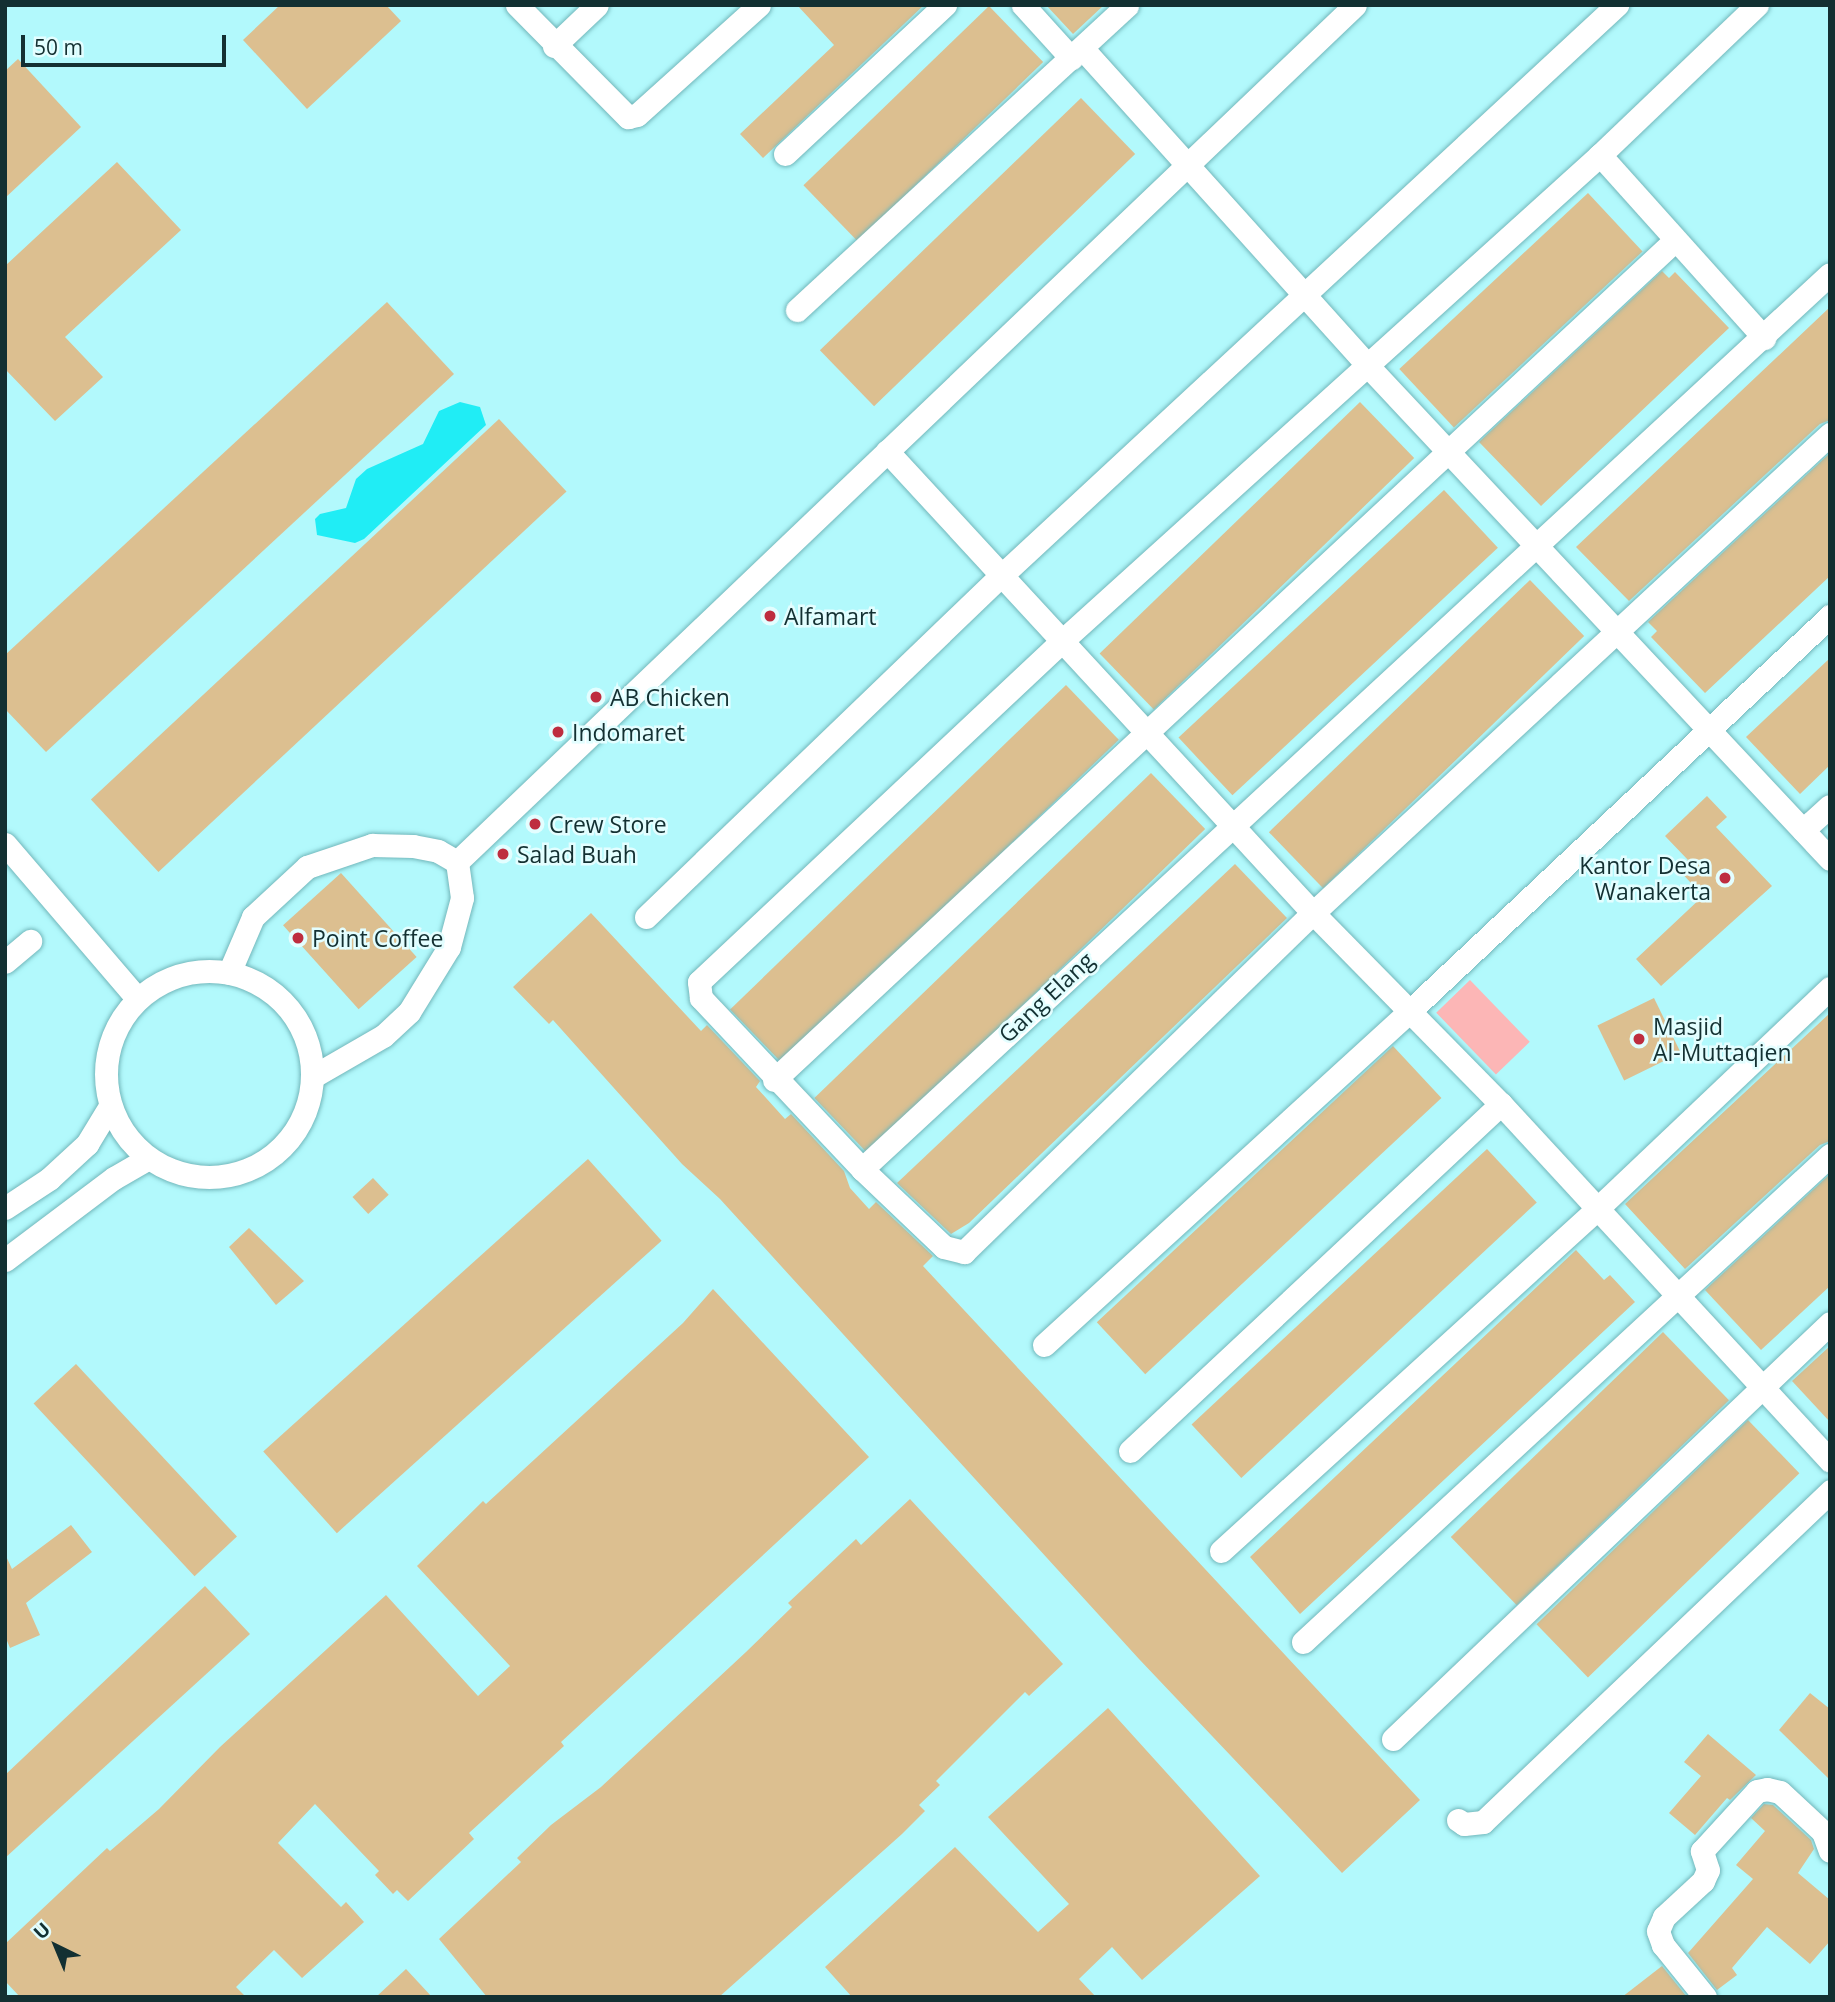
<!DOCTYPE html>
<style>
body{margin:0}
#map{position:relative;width:1835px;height:2002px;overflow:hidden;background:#b2f9fc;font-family:"Open Sans",sans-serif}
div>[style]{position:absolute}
.green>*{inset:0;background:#fcb6b6;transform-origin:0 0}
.water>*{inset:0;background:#20edf5}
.building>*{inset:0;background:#dcbf90;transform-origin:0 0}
.roads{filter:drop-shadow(0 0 2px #72b7bb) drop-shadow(0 0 2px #72b7bb)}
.street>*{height:23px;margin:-11.5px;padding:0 11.5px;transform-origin:11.5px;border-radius:11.5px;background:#fff}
.street>.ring{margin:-11.5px;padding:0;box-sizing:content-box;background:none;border:23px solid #fff;border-radius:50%}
.dots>*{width:19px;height:19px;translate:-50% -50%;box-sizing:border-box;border:4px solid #e3feff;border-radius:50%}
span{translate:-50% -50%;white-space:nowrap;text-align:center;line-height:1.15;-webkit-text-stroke:5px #e3feff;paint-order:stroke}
.poi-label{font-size:23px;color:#133032}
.left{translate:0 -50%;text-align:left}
.right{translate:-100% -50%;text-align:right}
.street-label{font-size:23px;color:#133032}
.frame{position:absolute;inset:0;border:7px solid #133032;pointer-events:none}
.north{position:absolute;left:21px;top:1911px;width:70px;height:70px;-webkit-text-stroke:5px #e3feff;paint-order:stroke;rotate:317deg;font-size:19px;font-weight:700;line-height:28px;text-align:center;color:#133032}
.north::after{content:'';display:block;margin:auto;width:24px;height:32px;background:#133032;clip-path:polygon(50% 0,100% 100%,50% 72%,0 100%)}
.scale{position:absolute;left:21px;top:35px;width:205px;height:32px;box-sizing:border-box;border:4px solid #133032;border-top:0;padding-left:9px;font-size:21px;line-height:24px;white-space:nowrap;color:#133032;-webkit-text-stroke:5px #e3feff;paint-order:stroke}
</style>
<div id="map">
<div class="green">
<div style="left:1470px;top:980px;width:86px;height:47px;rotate:46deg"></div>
</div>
<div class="water">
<div style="clip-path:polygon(460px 402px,480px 407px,486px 425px,364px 539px,355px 543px,317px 535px,315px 519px,320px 514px,346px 508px,356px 479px,367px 469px,423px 444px,439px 411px)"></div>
</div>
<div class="building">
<div style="clip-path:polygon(280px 5px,386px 5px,401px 21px,307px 109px,243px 40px)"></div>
<div style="clip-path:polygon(797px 5px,924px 5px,763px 158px,740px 134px,834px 45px)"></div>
<div style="clip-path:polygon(1046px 5px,1104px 5px,1073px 34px)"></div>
<div style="left:989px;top:6px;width:78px;height:258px;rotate:46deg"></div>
<div style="clip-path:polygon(18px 59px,81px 127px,5px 198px,5px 71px)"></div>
<div style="left:1081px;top:98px;width:78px;height:363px;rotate:46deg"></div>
<div style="clip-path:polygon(117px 162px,181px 230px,65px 337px,103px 377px,55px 421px,5px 369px,5px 266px)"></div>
<div style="left:1588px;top:193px;width:80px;height:258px;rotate:47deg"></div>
<div style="clip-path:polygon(1662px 271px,1669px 278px,1675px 272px,1729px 328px,1541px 506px,1479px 442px)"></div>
<div style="clip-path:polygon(387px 302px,454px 374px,46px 752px,5px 709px,5px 655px)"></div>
<div style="clip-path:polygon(1830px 307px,1830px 420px,1820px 424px,1629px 601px,1576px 547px)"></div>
<div style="left:1360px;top:402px;width:78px;height:362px;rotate:46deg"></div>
<div style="left:499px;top:419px;width:99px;height:558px;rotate:47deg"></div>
<div style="clip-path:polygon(1830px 453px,1830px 576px,1705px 693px,1651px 637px,1657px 631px,1648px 622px)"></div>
<div style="left:1444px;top:490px;width:79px;height:363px;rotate:47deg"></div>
<div style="left:1530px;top:580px;width:78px;height:363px;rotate:46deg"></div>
<div style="clip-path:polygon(1830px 658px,1830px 765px,1800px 794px,1746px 737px)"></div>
<div style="left:1066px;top:685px;width:76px;height:467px;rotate:46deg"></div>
<div style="left:1151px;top:773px;width:78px;height:468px;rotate:46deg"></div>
<div style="clip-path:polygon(1707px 796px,1727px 817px,1716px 827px,1772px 886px,1661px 986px,1636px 959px,1703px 896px,1678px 869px,1688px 860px,1665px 836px)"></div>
<div style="clip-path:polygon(1235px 864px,1287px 918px,969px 1223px,951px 1234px,897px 1183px)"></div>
<div style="left:341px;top:873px;width:113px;height:78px;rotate:48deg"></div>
<div style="clip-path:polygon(591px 913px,701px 1031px,707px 1025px,760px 1081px,756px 1087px,785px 1119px,791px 1114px,844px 1171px,850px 1188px,869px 1209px,876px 1202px,933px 1256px,923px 1266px,1420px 1800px,1342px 1873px,1139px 1659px,720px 1199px,682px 1164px,553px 1020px,549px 1024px,513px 987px)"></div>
<div style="left:1654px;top:998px;width:61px;height:63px;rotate:64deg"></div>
<div style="clip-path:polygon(1830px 1013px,1830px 1141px,1820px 1145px,1685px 1269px,1625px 1204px)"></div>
<div style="left:1393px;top:1046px;width:71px;height:405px;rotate:47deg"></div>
<div style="left:1487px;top:1149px;width:73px;height:404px;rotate:47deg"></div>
<div style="left:588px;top:1159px;width:110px;height:437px;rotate:48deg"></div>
<div style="clip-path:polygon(1830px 1174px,1830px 1286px,1761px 1350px,1705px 1290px)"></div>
<div style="left:373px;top:1178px;width:23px;height:28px;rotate:47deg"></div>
<div style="clip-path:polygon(249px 1228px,304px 1281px,276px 1305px,229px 1247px)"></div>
<div style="clip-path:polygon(1576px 1250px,1604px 1280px,1610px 1275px,1635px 1302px,1300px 1614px,1250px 1557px)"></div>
<div style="clip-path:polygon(713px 1289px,869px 1457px,561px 1742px,564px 1746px,469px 1833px,474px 1839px,408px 1901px,397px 1890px,393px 1894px,375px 1875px,379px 1871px,315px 1804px,278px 1843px,341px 1907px,346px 1902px,364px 1922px,302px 1978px,274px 1950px,236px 1987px,246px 1997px,20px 1997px,5px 1981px,5px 1944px,107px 1848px,110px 1851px,159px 1809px,220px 1747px,386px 1595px,478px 1696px,510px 1666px,417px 1566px,483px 1501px,486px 1504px,683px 1323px)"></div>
<div style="left:1663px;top:1332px;width:95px;height:295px;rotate:46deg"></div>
<div style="clip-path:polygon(1830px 1346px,1830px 1422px,1792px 1381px)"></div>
<div style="left:76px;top:1364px;width:236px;height:58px;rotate:47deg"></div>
<div style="left:1748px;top:1420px;width:74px;height:294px;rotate:46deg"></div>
<div style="clip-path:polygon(910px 1499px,1063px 1664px,1029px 1696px,1025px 1692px,936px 1781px,940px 1785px,919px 1805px,925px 1811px,902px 1834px,719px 1997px,487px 1997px,439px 1939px,521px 1862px,517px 1858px,551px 1825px,601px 1787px,746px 1652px,792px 1607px,788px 1603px,856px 1539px,861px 1545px)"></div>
<div style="clip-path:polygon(71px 1525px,92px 1552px,26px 1603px,40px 1635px,10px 1648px,5px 1636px,5px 1554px,12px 1569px)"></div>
<div style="clip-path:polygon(205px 1586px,250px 1634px,5px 1858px,5px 1775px)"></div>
<div style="clip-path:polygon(1810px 1693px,1830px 1709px,1830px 1780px,1779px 1730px)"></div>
<div style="clip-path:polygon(1108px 1708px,1260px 1876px,1142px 1980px,1112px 1947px,1079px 1979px,1096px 1997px,852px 1997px,825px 1967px,955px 1847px,1038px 1932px,1069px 1904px,988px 1817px)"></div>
<div style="clip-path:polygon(1708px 1734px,1756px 1775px,1730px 1800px,1727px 1798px,1695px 1835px,1669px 1813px,1701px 1776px,1684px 1762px)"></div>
<div style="clip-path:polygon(1764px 1804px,1773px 1805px,1811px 1840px,1814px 1849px,1798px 1873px,1830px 1900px,1830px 1941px,1810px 1964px,1767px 1927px,1732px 1968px,1737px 1975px,1717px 1990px,1688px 1953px,1753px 1879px,1736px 1865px,1765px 1831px,1751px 1818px)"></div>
<div style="clip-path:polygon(1662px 1966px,1687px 1997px,1622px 1997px)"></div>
<div style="clip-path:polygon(406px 1969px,432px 1997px,376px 1997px)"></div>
</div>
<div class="roads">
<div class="street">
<div style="left:517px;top:5px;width:158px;rotate:45.3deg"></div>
<div style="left:628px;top:117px;width:9px;rotate:-13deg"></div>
<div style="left:637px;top:115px;width:164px;rotate:-42deg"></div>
<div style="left:1023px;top:5px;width:72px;rotate:47.8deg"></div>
<div style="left:1757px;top:5px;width:217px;rotate:136.3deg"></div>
<div style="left:1600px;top:155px;width:725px;rotate:137.91deg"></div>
<div style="left:1062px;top:641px;width:498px;rotate:136.8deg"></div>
<div style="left:699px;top:982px;width:16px;rotate:83deg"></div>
<div style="left:701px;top:998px;width:235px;rotate:46.7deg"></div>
<div style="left:862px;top:1169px;width:113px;rotate:43.6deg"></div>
<div style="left:944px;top:1247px;width:21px;rotate:14deg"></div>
<div style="left:964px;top:1252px;width:487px;rotate:-44.2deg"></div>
<div style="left:1313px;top:913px;width:705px;rotate:-42.82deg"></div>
<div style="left:554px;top:46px;width:59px;rotate:-43.6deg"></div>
<div style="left:1082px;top:48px;width:426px;rotate:48deg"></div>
<div style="left:1367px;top:365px;width:677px;rotate:46.86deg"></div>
<div style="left:785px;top:154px;width:219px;rotate:-43deg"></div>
<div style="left:1600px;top:155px;width:246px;rotate:48.1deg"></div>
<div style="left:797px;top:310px;width:449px;rotate:-42.7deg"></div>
<div style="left:887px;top:451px;width:628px;rotate:47.32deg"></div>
<div style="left:1313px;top:913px;width:268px;rotate:45.5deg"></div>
<div style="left:1501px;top:1104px;width:485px;rotate:47.3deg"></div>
<div style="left:1803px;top:830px;width:36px;rotate:-42deg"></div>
<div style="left:5px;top:844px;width:204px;rotate:49.4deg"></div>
<div style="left:457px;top:862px;width:1241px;rotate:-43.66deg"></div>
<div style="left:646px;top:917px;width:494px;rotate:-43.9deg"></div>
<div style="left:1002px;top:575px;width:839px;rotate:-42.83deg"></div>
<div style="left:5px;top:962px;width:33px;rotate:-40deg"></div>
<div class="ring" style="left:106px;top:971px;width:183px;height:183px"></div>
<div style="left:229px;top:973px;width:61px;rotate:-66.8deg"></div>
<div style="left:253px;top:917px;width:74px;rotate:-42.8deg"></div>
<div style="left:307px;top:867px;width:69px;rotate:-18.7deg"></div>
<div style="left:372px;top:845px;width:41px;rotate:1.4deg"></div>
<div style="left:413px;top:846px;width:25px;rotate:11deg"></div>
<div style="left:438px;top:851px;width:22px;rotate:30deg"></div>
<div style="left:457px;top:862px;width:36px;rotate:82deg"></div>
<div style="left:462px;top:898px;width:51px;rotate:104.9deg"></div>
<div style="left:449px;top:947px;width:76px;rotate:121.6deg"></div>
<div style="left:409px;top:1012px;width:35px;rotate:137deg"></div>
<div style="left:383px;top:1036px;width:82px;rotate:150deg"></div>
<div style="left:774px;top:1080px;width:1230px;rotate:-42.99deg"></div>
<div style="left:862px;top:1169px;width:1318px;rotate:-42.76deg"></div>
<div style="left:5px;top:1208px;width:53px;rotate:-33.4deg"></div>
<div style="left:49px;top:1179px;width:52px;rotate:-42.6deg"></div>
<div style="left:87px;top:1144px;width:44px;rotate:-58.8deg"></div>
<div style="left:5px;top:1260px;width:136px;rotate:-37deg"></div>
<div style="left:114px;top:1178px;width:39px;rotate:-30deg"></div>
<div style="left:1044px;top:1345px;width:498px;rotate:-42.4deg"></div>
<div style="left:1412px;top:1009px;width:574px;rotate:-43.23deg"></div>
<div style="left:1130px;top:1451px;width:508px;rotate:-43.09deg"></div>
<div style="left:1221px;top:1551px;width:508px;rotate:-42.29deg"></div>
<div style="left:1597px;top:1209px;width:321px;rotate:-43.5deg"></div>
<div style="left:1303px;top:1642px;width:718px;rotate:-42.74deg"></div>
<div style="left:1393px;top:1739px;width:603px;rotate:-43.59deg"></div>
<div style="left:1458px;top:1820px;width:7px;rotate:34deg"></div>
<div style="left:1464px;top:1824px;width:19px;rotate:-6deg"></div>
<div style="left:1483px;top:1822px;width:480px;rotate:-43.6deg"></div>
<div style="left:1705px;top:1997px;width:67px;rotate:-128.9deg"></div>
<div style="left:1663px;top:1945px;width:15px;rotate:-110deg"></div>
<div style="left:1658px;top:1931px;width:15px;rotate:-67deg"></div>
<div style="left:1664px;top:1917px;width:53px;rotate:-42.7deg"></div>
<div style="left:1703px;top:1881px;width:12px;rotate:-66deg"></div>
<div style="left:1708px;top:1870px;width:20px;rotate:-108deg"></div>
<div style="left:1702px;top:1851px;width:81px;rotate:-47.5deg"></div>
<div style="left:1757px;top:1791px;width:10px;rotate:-11deg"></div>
<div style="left:1767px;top:1789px;width:13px;rotate:13deg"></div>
<div style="left:1780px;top:1792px;width:59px;rotate:42.9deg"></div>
<div style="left:1823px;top:1832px;width:20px;rotate:70deg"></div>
</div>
</div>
<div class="dots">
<div style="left:770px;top:616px;background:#be2d3f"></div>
<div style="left:596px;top:697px;background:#be2d3f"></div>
<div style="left:558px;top:732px;background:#be2d3f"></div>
<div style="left:535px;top:824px;background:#be2d3f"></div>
<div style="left:503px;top:854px;background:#be2d3f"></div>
<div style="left:1725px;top:878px;background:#be2d3f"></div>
<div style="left:298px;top:938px;background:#be2d3f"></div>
<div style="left:1639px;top:1039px;background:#be2d3f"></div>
</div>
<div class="poi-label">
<span class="left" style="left:784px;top:616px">Alfamart</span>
<span class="left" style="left:610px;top:697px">AB Chicken</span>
<span class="left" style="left:572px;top:732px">Indomaret</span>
<span class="left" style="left:549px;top:824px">Crew Store</span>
<span class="left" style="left:517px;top:854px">Salad Buah</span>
<span class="right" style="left:1711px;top:878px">Kantor Desa<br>Wanakerta</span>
<span class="left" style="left:312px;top:938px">Point Coffee</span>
<span class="left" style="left:1653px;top:1039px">Masjid<br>Al-Muttaqien</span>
</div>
<div class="street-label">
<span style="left:1046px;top:997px;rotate:-43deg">Gang Elang</span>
</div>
<div class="frame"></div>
<div class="north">U</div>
<div class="scale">50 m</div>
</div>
